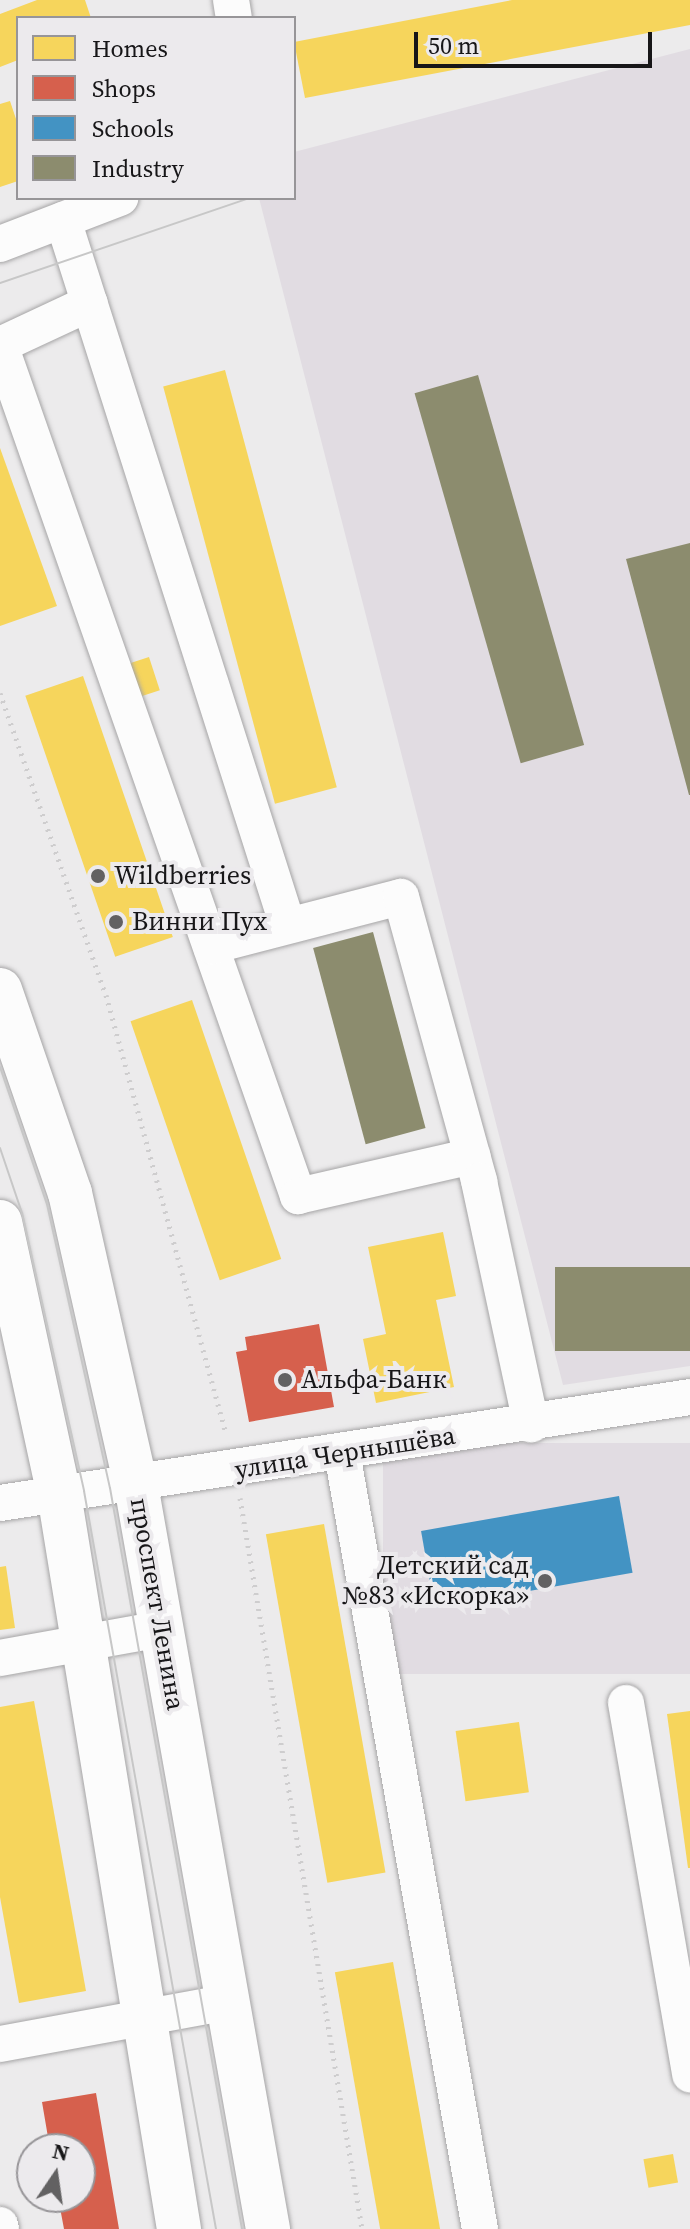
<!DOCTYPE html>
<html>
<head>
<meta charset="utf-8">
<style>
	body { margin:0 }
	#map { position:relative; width:690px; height:2229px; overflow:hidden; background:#ecebec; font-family:"Source Serif 4",serif }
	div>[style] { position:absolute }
	.built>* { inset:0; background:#e1dce2; transform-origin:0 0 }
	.homes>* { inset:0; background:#f6d55c; transform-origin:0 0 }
	.shops>* { inset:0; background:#d6604d }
	.schools>* { inset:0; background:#4393c3; transform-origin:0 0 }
	.industry>* { inset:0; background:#8c8c6e; transform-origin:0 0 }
	.path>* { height:5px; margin-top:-2.5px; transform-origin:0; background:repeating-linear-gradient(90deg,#cecdce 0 2px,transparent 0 8px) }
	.roads { filter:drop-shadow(0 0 2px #a6a5a6) drop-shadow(0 0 2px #a6a5a6) }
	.minor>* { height:36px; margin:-18px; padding:0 18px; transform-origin:18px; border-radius:18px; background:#fcfcfc }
	.major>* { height:44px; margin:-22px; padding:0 22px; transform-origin:22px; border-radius:22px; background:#fcfcfc }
	.tram>* { height:2px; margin:-1px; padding:0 1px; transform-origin:1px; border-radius:1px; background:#c7c7c7 }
	.dots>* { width:22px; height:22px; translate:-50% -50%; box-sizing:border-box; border:4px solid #eceaed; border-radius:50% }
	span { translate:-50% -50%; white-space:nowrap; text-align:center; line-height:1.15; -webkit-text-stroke:8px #eceaed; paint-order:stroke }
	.poi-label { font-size:26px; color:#171618 }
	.left { translate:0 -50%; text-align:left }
	.right { translate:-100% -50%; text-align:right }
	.street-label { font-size:26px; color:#171618 }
	.legend { position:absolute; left:16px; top:16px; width:280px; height:184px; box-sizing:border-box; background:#eceaed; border:2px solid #979598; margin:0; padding:10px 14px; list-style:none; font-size:24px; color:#171618 }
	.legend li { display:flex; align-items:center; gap:16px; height:40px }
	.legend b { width:40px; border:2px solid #979598 }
	.north { position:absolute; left:16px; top:2133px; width:80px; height:80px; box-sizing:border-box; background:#eceaed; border:2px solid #979598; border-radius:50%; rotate:13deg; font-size:22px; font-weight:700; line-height:32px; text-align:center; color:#171618 }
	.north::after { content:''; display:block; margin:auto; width:28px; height:36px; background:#626162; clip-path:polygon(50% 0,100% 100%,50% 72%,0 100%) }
	.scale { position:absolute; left:414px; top:32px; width:238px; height:36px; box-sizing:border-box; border:4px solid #171618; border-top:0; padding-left:10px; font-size:24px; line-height:28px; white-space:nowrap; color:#171618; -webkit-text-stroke:6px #eceaed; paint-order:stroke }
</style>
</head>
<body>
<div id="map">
	<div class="built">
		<div style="clip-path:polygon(690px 49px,690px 1366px,563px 1385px,259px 198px,294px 198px,294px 152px)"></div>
		<div style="left:690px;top:1443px;width:231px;height:307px;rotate:90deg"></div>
	</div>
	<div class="homes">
		<div style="clip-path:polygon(37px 0,85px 0,91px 18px,18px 18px,18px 60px,0 67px,0 14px)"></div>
		<div style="clip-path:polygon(512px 0,690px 0,690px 25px,305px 98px,294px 42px)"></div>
		<div style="clip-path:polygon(10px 101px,18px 125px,18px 181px,0 187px,0 104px)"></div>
		<div style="left:225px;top:370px;width:432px;height:64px;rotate:75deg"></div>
		<div style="clip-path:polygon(0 448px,57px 606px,0 626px)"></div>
		<div style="left:149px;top:657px;width:35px;height:25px;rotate:72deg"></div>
		<div style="left:83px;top:676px;width:276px;height:61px;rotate:71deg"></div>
		<div style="left:192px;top:1000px;width:274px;height:65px;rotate:71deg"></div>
		<div style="clip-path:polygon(443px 1232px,456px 1296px,436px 1300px,454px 1387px,376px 1403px,363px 1339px,386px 1334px,368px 1247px)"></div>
		<div style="left:324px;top:1524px;width:354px;height:59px;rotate:80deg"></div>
		<div style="clip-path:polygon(6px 1566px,15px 1628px,0 1630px,0 1567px)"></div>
		<div style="clip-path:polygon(34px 1701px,86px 1991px,19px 2003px,0 1897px,0 1707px)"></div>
		<div style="clip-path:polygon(690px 1711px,690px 1868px,688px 1868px,667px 1714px)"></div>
		<div style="left:519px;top:1722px;width:71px;height:64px;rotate:82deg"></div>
		<div style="left:393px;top:1962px;width:271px;height:59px;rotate:80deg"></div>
		<div style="left:673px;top:2154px;width:29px;height:30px;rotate:80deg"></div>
	</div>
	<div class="shops">
		<div style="clip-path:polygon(319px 1324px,334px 1407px,249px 1422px,236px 1352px,247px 1350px,245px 1337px)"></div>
		<div style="clip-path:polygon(96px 2093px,119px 2229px,64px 2229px,58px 2197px,80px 2197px,80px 2149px,50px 2149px,42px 2102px)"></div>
	</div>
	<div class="schools">
		<div style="left:619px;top:1496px;width:78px;height:201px;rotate:80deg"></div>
	</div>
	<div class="industry">
		<div style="left:478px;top:375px;width:385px;height:66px;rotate:74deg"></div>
		<div style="clip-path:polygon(690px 543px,690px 795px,689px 795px,626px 559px)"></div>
		<div style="left:373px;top:932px;width:203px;height:62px;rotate:75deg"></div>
		<div style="left:690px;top:1267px;width:84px;height:135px;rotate:90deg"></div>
	</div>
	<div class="path">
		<div style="left:0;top:693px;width:320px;rotate:70.7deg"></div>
		<div style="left:106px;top:995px;width:455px;rotate:74.7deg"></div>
		<div style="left:240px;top:1498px;width:741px;rotate:80.52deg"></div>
	</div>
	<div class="roads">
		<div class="minor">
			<div style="left:231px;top:0;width:18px;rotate:81deg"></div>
			<div style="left:63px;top:220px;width:738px;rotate:72.33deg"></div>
			<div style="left:0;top:244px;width:129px;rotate:-21deg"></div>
			<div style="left:0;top:345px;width:902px;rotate:70.7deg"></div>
			<div style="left:298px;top:1196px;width:179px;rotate:-12.9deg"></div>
			<div style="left:0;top:345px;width:99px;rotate:-25deg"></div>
			<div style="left:211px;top:946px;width:196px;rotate:-14.5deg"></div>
			<div style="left:401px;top:897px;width:295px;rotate:74.6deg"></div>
			<div style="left:479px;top:1181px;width:249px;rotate:77.9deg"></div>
			<div style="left:342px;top:1453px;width:788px;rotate:79.92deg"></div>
			<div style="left:0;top:1503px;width:698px;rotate:-8.73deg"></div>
			<div style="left:0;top:1658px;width:164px;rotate:-10.2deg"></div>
			<div style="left:626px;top:1703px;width:377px;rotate:80.2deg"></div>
			<div style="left:0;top:2044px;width:232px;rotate:-10.4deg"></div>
			<div style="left:0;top:2225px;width:4px;rotate:76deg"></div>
		</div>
		<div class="major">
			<div style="left:0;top:990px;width:215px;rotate:71deg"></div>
			<div style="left:70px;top:1193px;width:299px;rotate:77.3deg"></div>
			<div style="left:136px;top:1485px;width:756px;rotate:79.94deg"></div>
			<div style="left:0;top:1222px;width:278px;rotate:77.8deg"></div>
			<div style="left:59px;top:1494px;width:745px;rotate:80.73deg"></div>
		</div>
	</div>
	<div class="tram">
		<div style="left:0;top:283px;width:264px;rotate:-18.8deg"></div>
		<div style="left:0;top:1067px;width:145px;rotate:71.1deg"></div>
		<div style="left:47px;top:1204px;width:291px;rotate:77.5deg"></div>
		<div style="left:110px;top:1488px;width:753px;rotate:79.9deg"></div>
		<div style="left:0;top:1148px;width:69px;rotate:71.3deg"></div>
		<div style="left:22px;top:1213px;width:285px;rotate:77.4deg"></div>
		<div style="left:84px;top:1491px;width:750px;rotate:79.86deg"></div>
	</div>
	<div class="dots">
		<div style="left:98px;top:876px;background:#626162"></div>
		<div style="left:116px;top:922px;background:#626162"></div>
		<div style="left:285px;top:1380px;background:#626162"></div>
		<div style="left:545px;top:1581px;background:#626162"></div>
	</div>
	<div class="poi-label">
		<span class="left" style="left:114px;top:876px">Wildberries</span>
		<span class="left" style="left:132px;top:922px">Винни Пух</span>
		<span class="left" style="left:301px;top:1380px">Альфа-Банк</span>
		<span class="right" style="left:529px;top:1581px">Детский сад<br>№83 «Искорка»</span>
	</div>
	<div class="street-label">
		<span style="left:345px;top:1453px;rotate:-9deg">улица Чернышёва</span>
		<span style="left:157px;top:1604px;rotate:80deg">проспект Ленина</span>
	</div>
	<ul class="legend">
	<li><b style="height:22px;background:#f6d55c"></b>Homes</li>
	<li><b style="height:22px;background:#d6604d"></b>Shops</li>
	<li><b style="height:22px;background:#4393c3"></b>Schools</li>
	<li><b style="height:22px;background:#8c8c6e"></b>Industry</li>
	</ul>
	<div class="north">N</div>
	<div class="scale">50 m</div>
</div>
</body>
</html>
